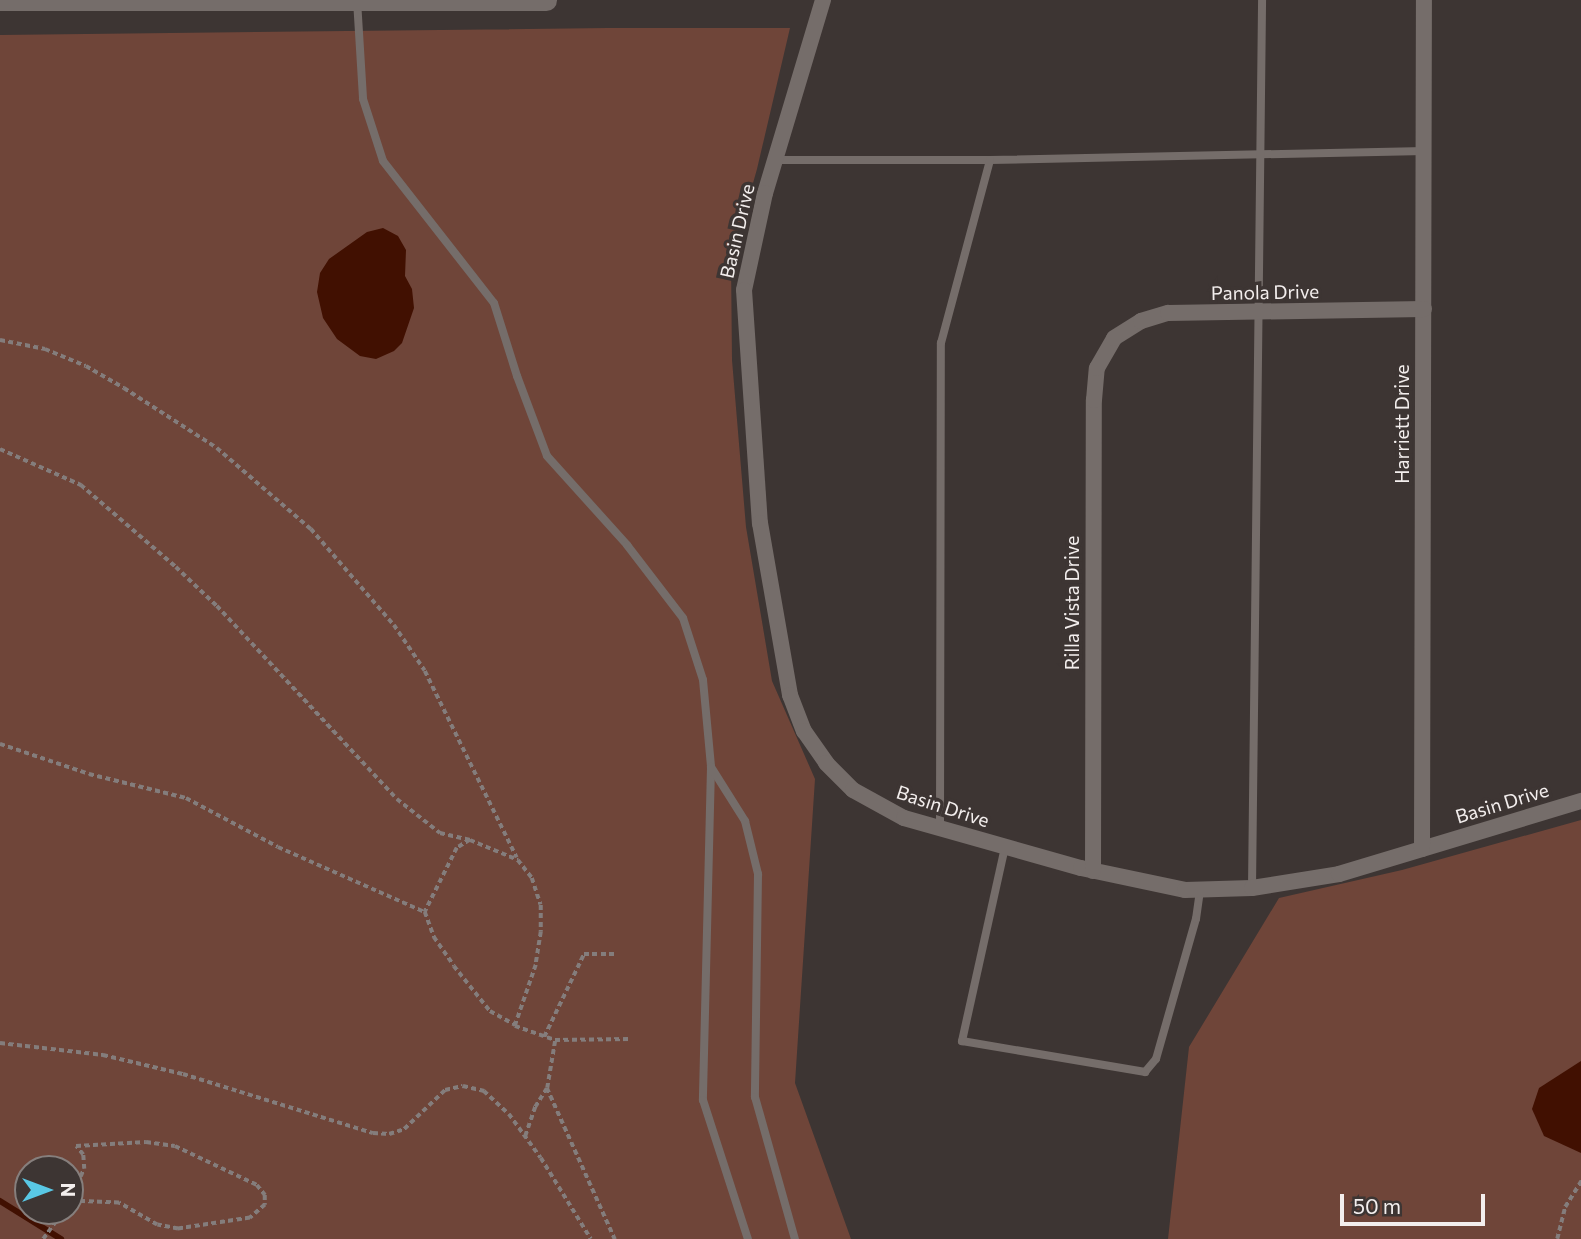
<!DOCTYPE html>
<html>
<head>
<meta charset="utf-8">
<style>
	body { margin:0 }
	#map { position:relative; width:1581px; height:1239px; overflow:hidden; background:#3d3533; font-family:Commissioner,sans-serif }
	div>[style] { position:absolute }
	.green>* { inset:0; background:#6f4539 }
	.water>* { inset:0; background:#411001 }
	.stream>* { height:6px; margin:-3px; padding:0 3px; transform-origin:3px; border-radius:3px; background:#411001 }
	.path>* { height:3.5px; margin-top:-1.75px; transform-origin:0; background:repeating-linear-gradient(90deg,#847d7c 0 5px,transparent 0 8.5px) }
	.lane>* { height:8px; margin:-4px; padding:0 4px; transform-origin:4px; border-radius:4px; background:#756d6a }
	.street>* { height:16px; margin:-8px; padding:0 8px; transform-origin:8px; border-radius:8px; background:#756d6a }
	.secondary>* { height:21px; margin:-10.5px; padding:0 10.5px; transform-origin:10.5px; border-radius:10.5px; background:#756d6a }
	span { translate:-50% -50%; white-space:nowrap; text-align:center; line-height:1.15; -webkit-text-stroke:7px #3d3533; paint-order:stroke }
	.street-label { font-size:19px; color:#f3eeed }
	.north { position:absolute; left:14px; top:1155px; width:70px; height:70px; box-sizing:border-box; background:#3d3533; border:2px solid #867f7d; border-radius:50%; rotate:90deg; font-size:19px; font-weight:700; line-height:28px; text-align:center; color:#f3eeed }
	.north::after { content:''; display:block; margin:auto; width:24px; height:32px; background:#59c8e5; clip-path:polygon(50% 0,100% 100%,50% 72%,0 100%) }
	.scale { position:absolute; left:1340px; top:1194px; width:145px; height:32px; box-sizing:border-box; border:4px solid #f3eeed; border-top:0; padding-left:9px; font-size:21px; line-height:24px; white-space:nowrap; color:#f3eeed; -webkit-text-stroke:5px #3d3533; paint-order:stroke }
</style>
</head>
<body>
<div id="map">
	<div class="green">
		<div style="clip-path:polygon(evenodd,608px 28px,790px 28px,757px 169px,731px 261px,732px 360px,746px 527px,772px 681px,815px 779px,795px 1083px,851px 1239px,0 1239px,0 35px,608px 28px,28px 1169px,70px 1169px,70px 1211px,28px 1211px,28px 1169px)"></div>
		<div style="clip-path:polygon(1581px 820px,1581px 1239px,1168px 1239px,1189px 1047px,1279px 898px,1402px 870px)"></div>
	</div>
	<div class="water">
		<div style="clip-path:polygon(383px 228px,398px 236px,406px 250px,405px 276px,412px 289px,414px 308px,402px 343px,394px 351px,376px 359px,360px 356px,337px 339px,323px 318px,317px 292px,320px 273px,329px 259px,367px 232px)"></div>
		<div style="clip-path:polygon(1581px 1061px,1581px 1153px,1544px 1136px,1532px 1109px,1539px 1088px)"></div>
	</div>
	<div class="stream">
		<div style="left:0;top:1201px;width:72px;rotate:31.9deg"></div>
	</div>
	<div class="path">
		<div style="left:0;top:340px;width:46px;rotate:11.3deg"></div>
		<div style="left:45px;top:349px;width:44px;rotate:22.5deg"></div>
		<div style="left:86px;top:366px;width:44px;rotate:30.1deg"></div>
		<div style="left:124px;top:388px;width:111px;rotate:32.8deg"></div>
		<div style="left:217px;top:448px;width:124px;rotate:40.8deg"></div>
		<div style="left:311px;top:529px;width:127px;rotate:49.2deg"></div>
		<div style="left:394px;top:625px;width:55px;rotate:56deg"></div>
		<div style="left:425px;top:671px;width:208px;rotate:63.8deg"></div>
		<div style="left:0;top:449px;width:89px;rotate:24deg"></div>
		<div style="left:81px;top:485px;width:125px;rotate:40.8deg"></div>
		<div style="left:176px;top:567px;width:57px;rotate:43.6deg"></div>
		<div style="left:217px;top:606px;width:264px;rotate:47deg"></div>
		<div style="left:397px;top:799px;width:55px;rotate:38.3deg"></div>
		<div style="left:440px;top:833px;width:31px;rotate:13deg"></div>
		<div style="left:470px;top:840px;width:52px;rotate:22.6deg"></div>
		<div style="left:518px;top:860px;width:23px;rotate:52deg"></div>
		<div style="left:532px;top:878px;width:28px;rotate:72deg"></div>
		<div style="left:541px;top:905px;width:27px;rotate:90deg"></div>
		<div style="left:541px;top:932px;width:33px;rotate:99deg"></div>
		<div style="left:536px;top:965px;width:65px;rotate:109deg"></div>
		<div style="left:515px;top:1026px;width:42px;rotate:19.3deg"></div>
		<div style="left:555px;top:1040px;width:75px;rotate:-0.8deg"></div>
		<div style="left:0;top:744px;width:94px;rotate:18.6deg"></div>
		<div style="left:89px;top:774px;width:100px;rotate:13.9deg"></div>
		<div style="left:186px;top:798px;width:104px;rotate:28deg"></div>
		<div style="left:278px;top:847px;width:161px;rotate:23.9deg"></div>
		<div style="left:470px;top:840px;width:15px;rotate:148deg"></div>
		<div style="left:457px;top:848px;width:72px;rotate:116.6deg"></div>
		<div style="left:425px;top:912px;width:27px;rotate:70deg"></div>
		<div style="left:434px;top:937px;width:35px;rotate:55deg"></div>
		<div style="left:454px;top:966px;width:58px;rotate:51.3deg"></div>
		<div style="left:490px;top:1011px;width:29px;rotate:29deg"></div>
		<div style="left:544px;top:1037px;width:92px;rotate:-64.3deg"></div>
		<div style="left:584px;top:954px;width:33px"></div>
		<div style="left:0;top:1043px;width:104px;rotate:6.6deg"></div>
		<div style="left:103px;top:1055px;width:82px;rotate:13.4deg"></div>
		<div style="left:183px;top:1074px;width:199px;rotate:17.3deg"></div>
		<div style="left:373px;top:1133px;width:16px;rotate:4deg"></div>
		<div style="left:389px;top:1134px;width:16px;rotate:-18deg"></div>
		<div style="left:404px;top:1129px;width:57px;rotate:-43.6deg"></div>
		<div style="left:445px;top:1090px;width:18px;rotate:-13deg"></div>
		<div style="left:463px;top:1086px;width:22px;rotate:13deg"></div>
		<div style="left:484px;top:1091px;width:34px;rotate:43deg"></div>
		<div style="left:509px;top:1114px;width:54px;rotate:54deg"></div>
		<div style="left:541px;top:1158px;width:95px;rotate:58.3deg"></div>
		<div style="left:547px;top:1088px;width:166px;rotate:65.8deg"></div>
		<div style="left:525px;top:1136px;width:31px;rotate:-71deg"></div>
		<div style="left:535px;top:1107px;width:22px;rotate:-58deg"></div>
		<div style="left:547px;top:1088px;width:49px;rotate:-80.5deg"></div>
		<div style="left:70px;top:1200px;width:34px;rotate:-66deg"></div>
		<div style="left:84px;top:1169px;width:14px;rotate:-94deg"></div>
		<div style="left:83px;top:1155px;width:11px;rotate:-128deg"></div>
		<div style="left:76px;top:1146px;width:70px;rotate:-3.3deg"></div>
		<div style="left:146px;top:1142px;width:29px;rotate:8deg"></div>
		<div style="left:175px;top:1146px;width:91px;rotate:25.4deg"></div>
		<div style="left:257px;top:1185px;width:13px;rotate:51deg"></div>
		<div style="left:265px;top:1195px;width:10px;rotate:90deg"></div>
		<div style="left:265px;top:1205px;width:20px;rotate:139deg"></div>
		<div style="left:250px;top:1218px;width:73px;rotate:171.3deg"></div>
		<div style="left:178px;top:1229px;width:21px;rotate:-169deg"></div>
		<div style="left:157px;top:1225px;width:44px;rotate:-149.9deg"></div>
		<div style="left:119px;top:1203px;width:49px;rotate:-177.7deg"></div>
		<div style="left:43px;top:1239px;width:34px;rotate:-54deg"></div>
		<div style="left:1557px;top:1239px;width:33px;rotate:-76deg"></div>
		<div style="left:1565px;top:1207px;width:31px;rotate:-58deg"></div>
	</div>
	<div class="lane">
		<div style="left:357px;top:0;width:99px;rotate:86.5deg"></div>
		<div style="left:363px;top:99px;width:65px;rotate:72.1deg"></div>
		<div style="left:383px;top:161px;width:180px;rotate:52deg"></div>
		<div style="left:494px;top:303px;width:77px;rotate:72.5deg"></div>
		<div style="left:517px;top:376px;width:85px;rotate:69.4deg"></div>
		<div style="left:547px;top:456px;width:120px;rotate:48deg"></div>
		<div style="left:627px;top:545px;width:92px;rotate:52.5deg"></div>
		<div style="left:683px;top:618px;width:65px;rotate:72.1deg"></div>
		<div style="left:703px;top:680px;width:87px;rotate:84.7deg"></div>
		<div style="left:711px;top:767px;width:333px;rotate:91.4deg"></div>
		<div style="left:703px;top:1100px;width:146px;rotate:72.1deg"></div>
		<div style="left:777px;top:160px;width:213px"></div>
		<div style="left:990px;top:160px;width:435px;rotate:-1.2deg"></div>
		<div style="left:711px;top:767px;width:64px;rotate:57.8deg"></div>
		<div style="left:745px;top:821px;width:55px;rotate:76.2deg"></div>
		<div style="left:758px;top:874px;width:223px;rotate:90.8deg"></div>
		<div style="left:755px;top:1097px;width:148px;rotate:74.3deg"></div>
		<div style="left:940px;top:828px;width:485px;rotate:-89.9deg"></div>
		<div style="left:941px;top:343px;width:189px;rotate:-75deg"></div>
		<div style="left:1005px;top:847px;width:199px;rotate:102.5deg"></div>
		<div style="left:962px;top:1041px;width:186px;rotate:9.6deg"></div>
		<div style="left:1145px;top:1072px;width:17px;rotate:-50deg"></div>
		<div style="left:1156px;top:1059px;width:146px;rotate:-74.1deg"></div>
		<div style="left:1196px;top:919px;width:29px;rotate:-82deg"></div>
		<div style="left:1252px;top:888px;width:888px;rotate:-89.35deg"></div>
	</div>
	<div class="street">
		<div style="left:823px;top:0;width:202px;rotate:106.7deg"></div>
		<div style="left:765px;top:193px;width:99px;rotate:102.2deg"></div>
		<div style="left:744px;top:290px;width:234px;rotate:86.1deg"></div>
		<div style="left:760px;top:523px;width:175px;rotate:80.1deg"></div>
		<div style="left:790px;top:695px;width:39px;rotate:69deg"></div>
		<div style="left:804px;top:731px;width:39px;rotate:55deg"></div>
		<div style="left:826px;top:763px;width:38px;rotate:45deg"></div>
		<div style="left:853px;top:790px;width:58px;rotate:28.8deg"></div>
		<div style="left:904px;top:818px;width:184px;rotate:15.8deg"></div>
		<div style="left:1081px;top:868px;width:106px;rotate:11.9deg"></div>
		<div style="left:1185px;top:890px;width:67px;rotate:-1.7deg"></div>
		<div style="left:1252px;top:888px;width:88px;rotate:-9.1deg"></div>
		<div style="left:1339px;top:874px;width:253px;rotate:-16.8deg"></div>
		<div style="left:1422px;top:849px;width:849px;rotate:-89.87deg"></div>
		<div style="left:1093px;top:871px;width:471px;rotate:-89.9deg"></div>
		<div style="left:1094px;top:400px;width:32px;rotate:-85deg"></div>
		<div style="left:1097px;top:368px;width:34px;rotate:-60deg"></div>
		<div style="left:1114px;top:338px;width:32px;rotate:-32deg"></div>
		<div style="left:1141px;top:321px;width:28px;rotate:-17deg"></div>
		<div style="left:1168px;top:313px;width:256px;rotate:-0.9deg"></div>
	</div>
	<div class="secondary">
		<div style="left:0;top:0;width:546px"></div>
	</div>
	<div class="street-label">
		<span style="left:737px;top:231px;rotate:-77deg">Basin Drive</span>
		<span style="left:1265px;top:292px;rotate:-1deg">Panola Drive</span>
		<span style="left:1402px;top:424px;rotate:-90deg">Harriett Drive</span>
		<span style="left:1072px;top:603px;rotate:-90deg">Rilla Vista Drive</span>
		<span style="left:1502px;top:803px;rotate:-17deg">Basin Drive</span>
		<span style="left:943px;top:806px;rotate:18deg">Basin Drive</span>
	</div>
	<div class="north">N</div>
	<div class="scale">50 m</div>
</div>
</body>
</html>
